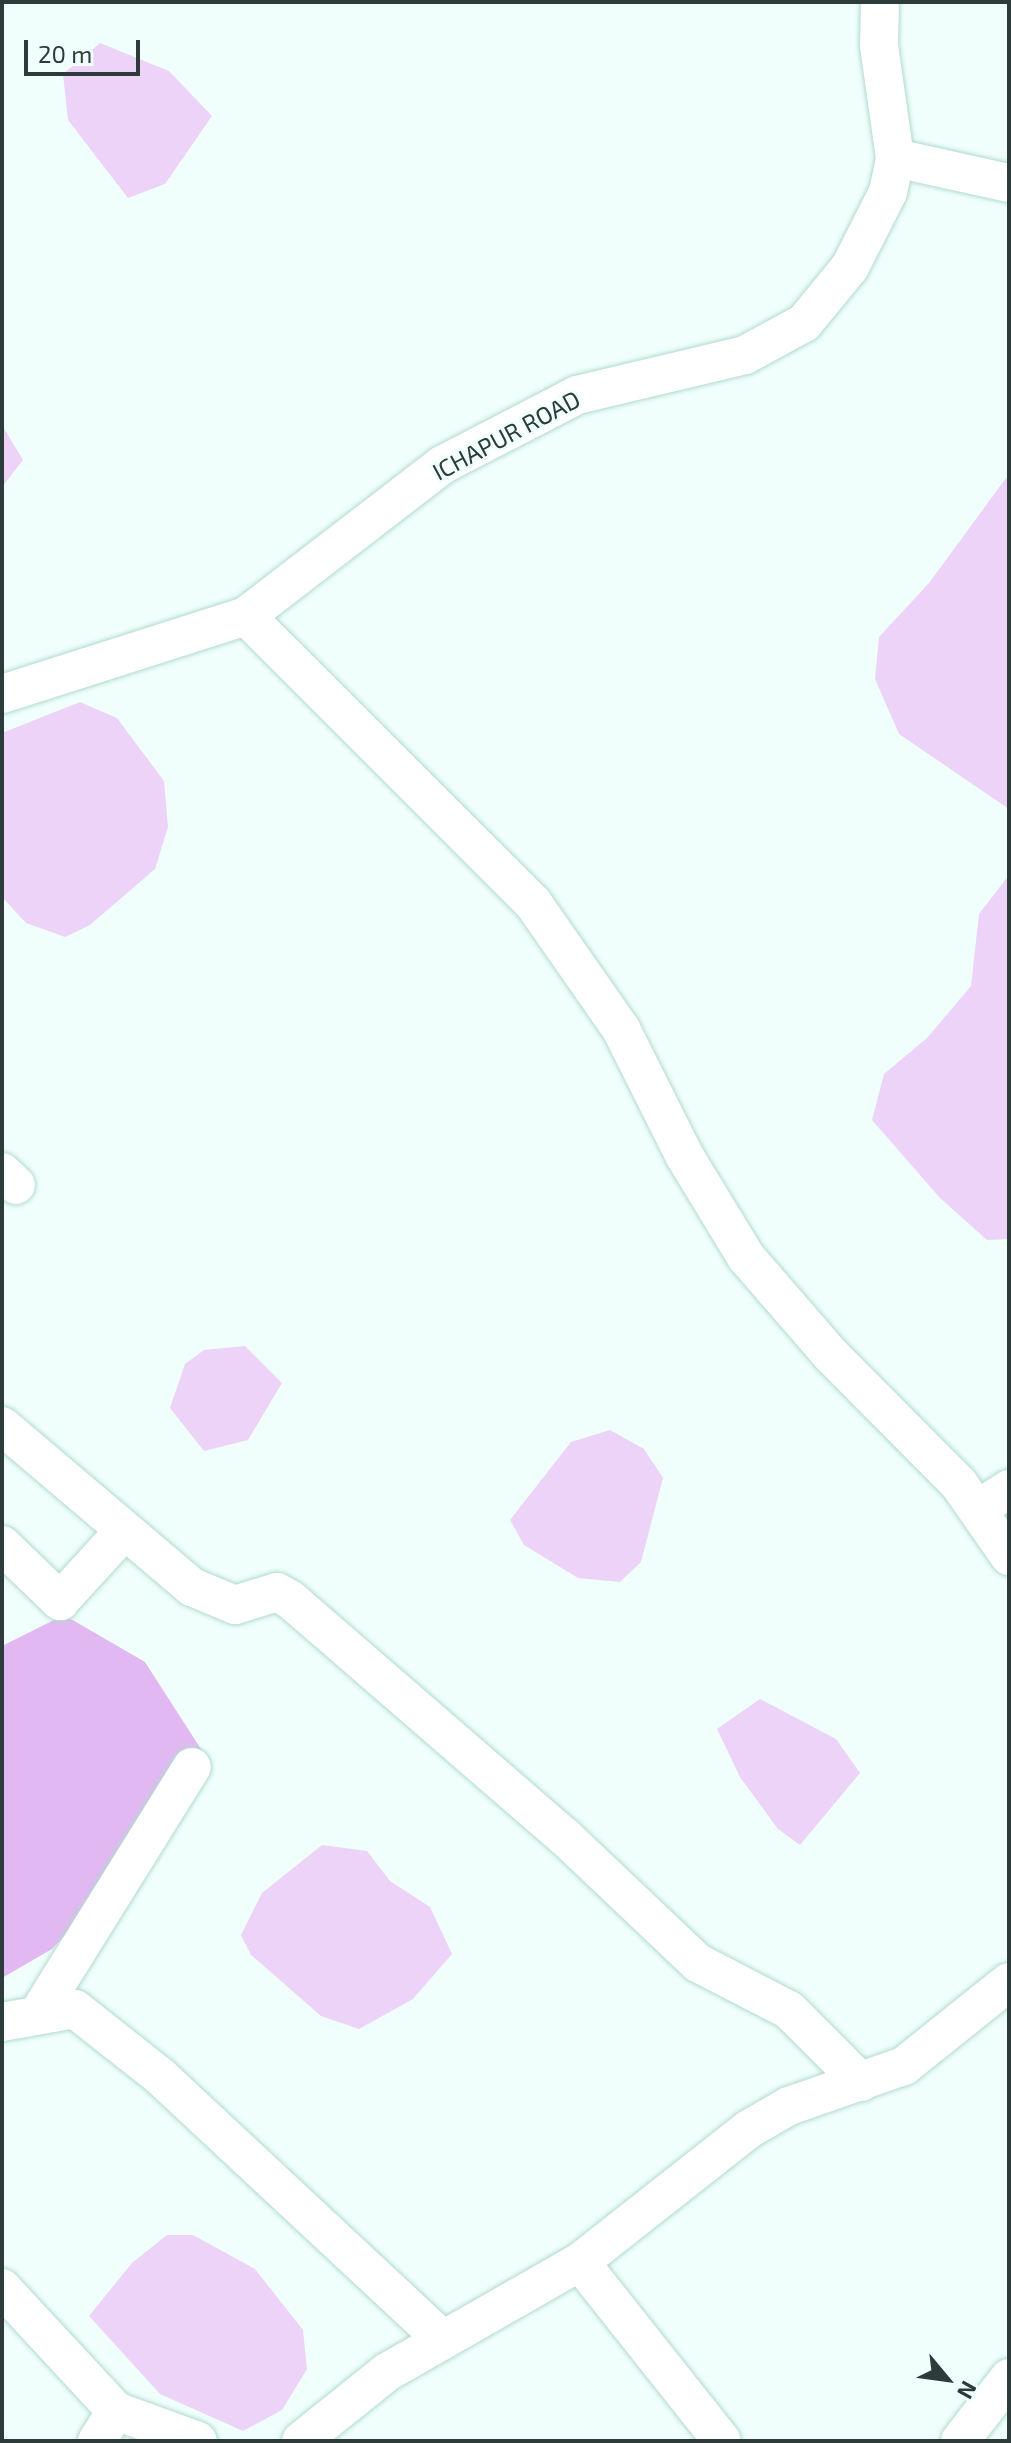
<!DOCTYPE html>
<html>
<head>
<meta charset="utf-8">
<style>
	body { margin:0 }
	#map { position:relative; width:1011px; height:2443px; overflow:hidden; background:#f0fffc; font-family:"Exo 2",sans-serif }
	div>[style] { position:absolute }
	.green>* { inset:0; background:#e2b8f2 }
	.water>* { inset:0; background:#edd3f7 }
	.roads { filter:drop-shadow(0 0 2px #b2d9d1) drop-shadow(0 0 2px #b2d9d1) }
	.minor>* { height:38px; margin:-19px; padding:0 19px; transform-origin:19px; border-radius:19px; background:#fff }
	span { translate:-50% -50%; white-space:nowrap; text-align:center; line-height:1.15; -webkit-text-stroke:6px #f0fffc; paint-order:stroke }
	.street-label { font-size:24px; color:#2d3c3a }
	.frame { position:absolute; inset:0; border:4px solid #2d3c3a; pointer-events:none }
	.north { position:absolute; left:907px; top:2339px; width:80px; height:80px; -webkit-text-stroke:6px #f0fffc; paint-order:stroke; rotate:119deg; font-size:22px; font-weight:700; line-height:32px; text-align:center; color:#2d3c3a }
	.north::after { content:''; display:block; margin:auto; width:28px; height:36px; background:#2d3c3a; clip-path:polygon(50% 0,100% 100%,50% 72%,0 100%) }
	.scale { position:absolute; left:24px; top:40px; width:116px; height:36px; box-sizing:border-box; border:4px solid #2d3c3a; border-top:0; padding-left:10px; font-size:24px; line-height:28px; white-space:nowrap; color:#2d3c3a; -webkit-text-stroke:6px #f0fffc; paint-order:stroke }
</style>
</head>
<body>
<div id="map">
	<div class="green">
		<div style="clip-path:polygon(64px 1615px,145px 1662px,208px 1760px,159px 1839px,52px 1949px,2px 1978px,2px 1646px)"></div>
	</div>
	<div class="water">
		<div style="clip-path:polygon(100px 43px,169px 71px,212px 116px,165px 184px,128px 198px,68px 120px,63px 74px)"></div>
		<div style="clip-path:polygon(2px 425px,23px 460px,2px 487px)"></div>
		<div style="clip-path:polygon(1009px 474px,1009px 809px,899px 734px,875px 679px,879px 637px,929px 583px)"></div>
		<div style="clip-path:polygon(80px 702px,117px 718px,164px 781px,168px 827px,155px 869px,90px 925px,65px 937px,26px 923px,2px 897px,2px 733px)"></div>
		<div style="clip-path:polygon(1009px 875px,1009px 1239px,987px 1240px,940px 1198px,872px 1120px,884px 1074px,927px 1038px,971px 986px,979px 914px)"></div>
		<div style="clip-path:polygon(245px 1346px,282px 1383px,248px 1440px,204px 1451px,170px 1408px,185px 1364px,204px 1350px)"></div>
		<div style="clip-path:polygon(610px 1430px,644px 1449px,663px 1478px,641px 1562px,620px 1582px,578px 1578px,524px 1545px,510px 1520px,571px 1442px)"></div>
		<div style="clip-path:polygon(760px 1699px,836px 1739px,860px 1773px,800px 1845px,778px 1829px,740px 1777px,717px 1729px)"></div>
		<div style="clip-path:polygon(322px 1845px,367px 1851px,390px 1881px,430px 1907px,452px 1954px,413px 1999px,359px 2029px,321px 2016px,251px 1955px,241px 1935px,262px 1893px)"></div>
		<div style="clip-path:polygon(167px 2235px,193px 2235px,255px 2269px,303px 2330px,307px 2369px,282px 2410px,243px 2431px,160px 2394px,89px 2316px,132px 2263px)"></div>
	</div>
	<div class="roads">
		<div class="minor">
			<div style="left:895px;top:158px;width:117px;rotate:12.4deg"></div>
			<div style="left:246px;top:616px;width:406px;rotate:45deg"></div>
			<div style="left:533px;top:903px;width:154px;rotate:55.1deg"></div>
			<div style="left:621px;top:1029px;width:141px;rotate:63.4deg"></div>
			<div style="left:684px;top:1155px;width:119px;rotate:58.7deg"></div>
			<div style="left:746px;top:1257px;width:130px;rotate:49.1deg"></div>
			<div style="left:831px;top:1355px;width:182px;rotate:45.2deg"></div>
			<div style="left:959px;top:1484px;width:88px;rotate:55.2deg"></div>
			<div style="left:2px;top:694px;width:256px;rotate:-17.7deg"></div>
			<div style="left:246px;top:616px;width:247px;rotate:-37.6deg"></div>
			<div style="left:442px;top:465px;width:152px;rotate:-27.4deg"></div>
			<div style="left:577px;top:395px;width:173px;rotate:-13.4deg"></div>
			<div style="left:745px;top:355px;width:67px;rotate:-28.5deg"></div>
			<div style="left:804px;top:323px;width:72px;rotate:-50.6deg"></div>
			<div style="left:850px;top:267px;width:84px;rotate:-63.1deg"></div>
			<div style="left:888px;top:192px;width:35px;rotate:-78deg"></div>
			<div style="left:895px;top:158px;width:114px;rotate:-98.1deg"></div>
			<div style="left:879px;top:45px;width:43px;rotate:-88.7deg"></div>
			<div style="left:2px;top:1172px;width:19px;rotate:43deg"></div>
			<div style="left:2px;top:1426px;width:249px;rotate:40.3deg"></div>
			<div style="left:192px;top:1587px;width:47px;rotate:22.7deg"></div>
			<div style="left:235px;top:1605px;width:44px;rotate:-17.2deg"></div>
			<div style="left:277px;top:1592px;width:16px;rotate:30deg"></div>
			<div style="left:291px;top:1600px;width:362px;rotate:40.9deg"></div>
			<div style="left:565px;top:1837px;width:183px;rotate:43.5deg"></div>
			<div style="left:698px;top:1963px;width:102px;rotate:27.3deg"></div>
			<div style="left:789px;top:2010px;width:102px;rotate:45deg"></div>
			<div style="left:978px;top:1509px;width:37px;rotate:-33deg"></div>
			<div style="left:2px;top:1545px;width:81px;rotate:44deg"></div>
			<div style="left:60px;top:1601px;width:95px;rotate:-47.6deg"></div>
			<div style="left:38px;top:2014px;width:291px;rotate:-58.1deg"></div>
			<div style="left:2px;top:2022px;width:74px;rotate:-10.1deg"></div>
			<div style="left:75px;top:2009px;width:110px;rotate:38.3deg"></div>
			<div style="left:161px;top:2077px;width:386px;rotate:43deg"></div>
			<div style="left:580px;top:2262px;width:228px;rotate:51.6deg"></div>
			<div style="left:2px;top:2288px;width:168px;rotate:47.2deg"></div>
			<div style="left:116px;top:2411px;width:87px;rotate:20.1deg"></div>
			<div style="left:97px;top:2441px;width:36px;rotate:-58deg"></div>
			<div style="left:301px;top:2441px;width:110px;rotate:-38.7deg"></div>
			<div style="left:387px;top:2372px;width:222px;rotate:-29.7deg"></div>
			<div style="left:580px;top:2262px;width:215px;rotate:-38.2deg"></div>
			<div style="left:749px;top:2129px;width:46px;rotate:-29.9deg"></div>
			<div style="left:789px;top:2106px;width:122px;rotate:-19.2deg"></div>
			<div style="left:904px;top:2066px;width:134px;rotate:-38.7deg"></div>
			<div style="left:960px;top:2441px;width:80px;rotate:-52.1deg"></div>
		</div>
	</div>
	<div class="street-label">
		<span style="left:506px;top:435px;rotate:-28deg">ICHAPUR ROAD</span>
	</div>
	<div class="frame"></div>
	<div class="north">N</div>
	<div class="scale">20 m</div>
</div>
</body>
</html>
